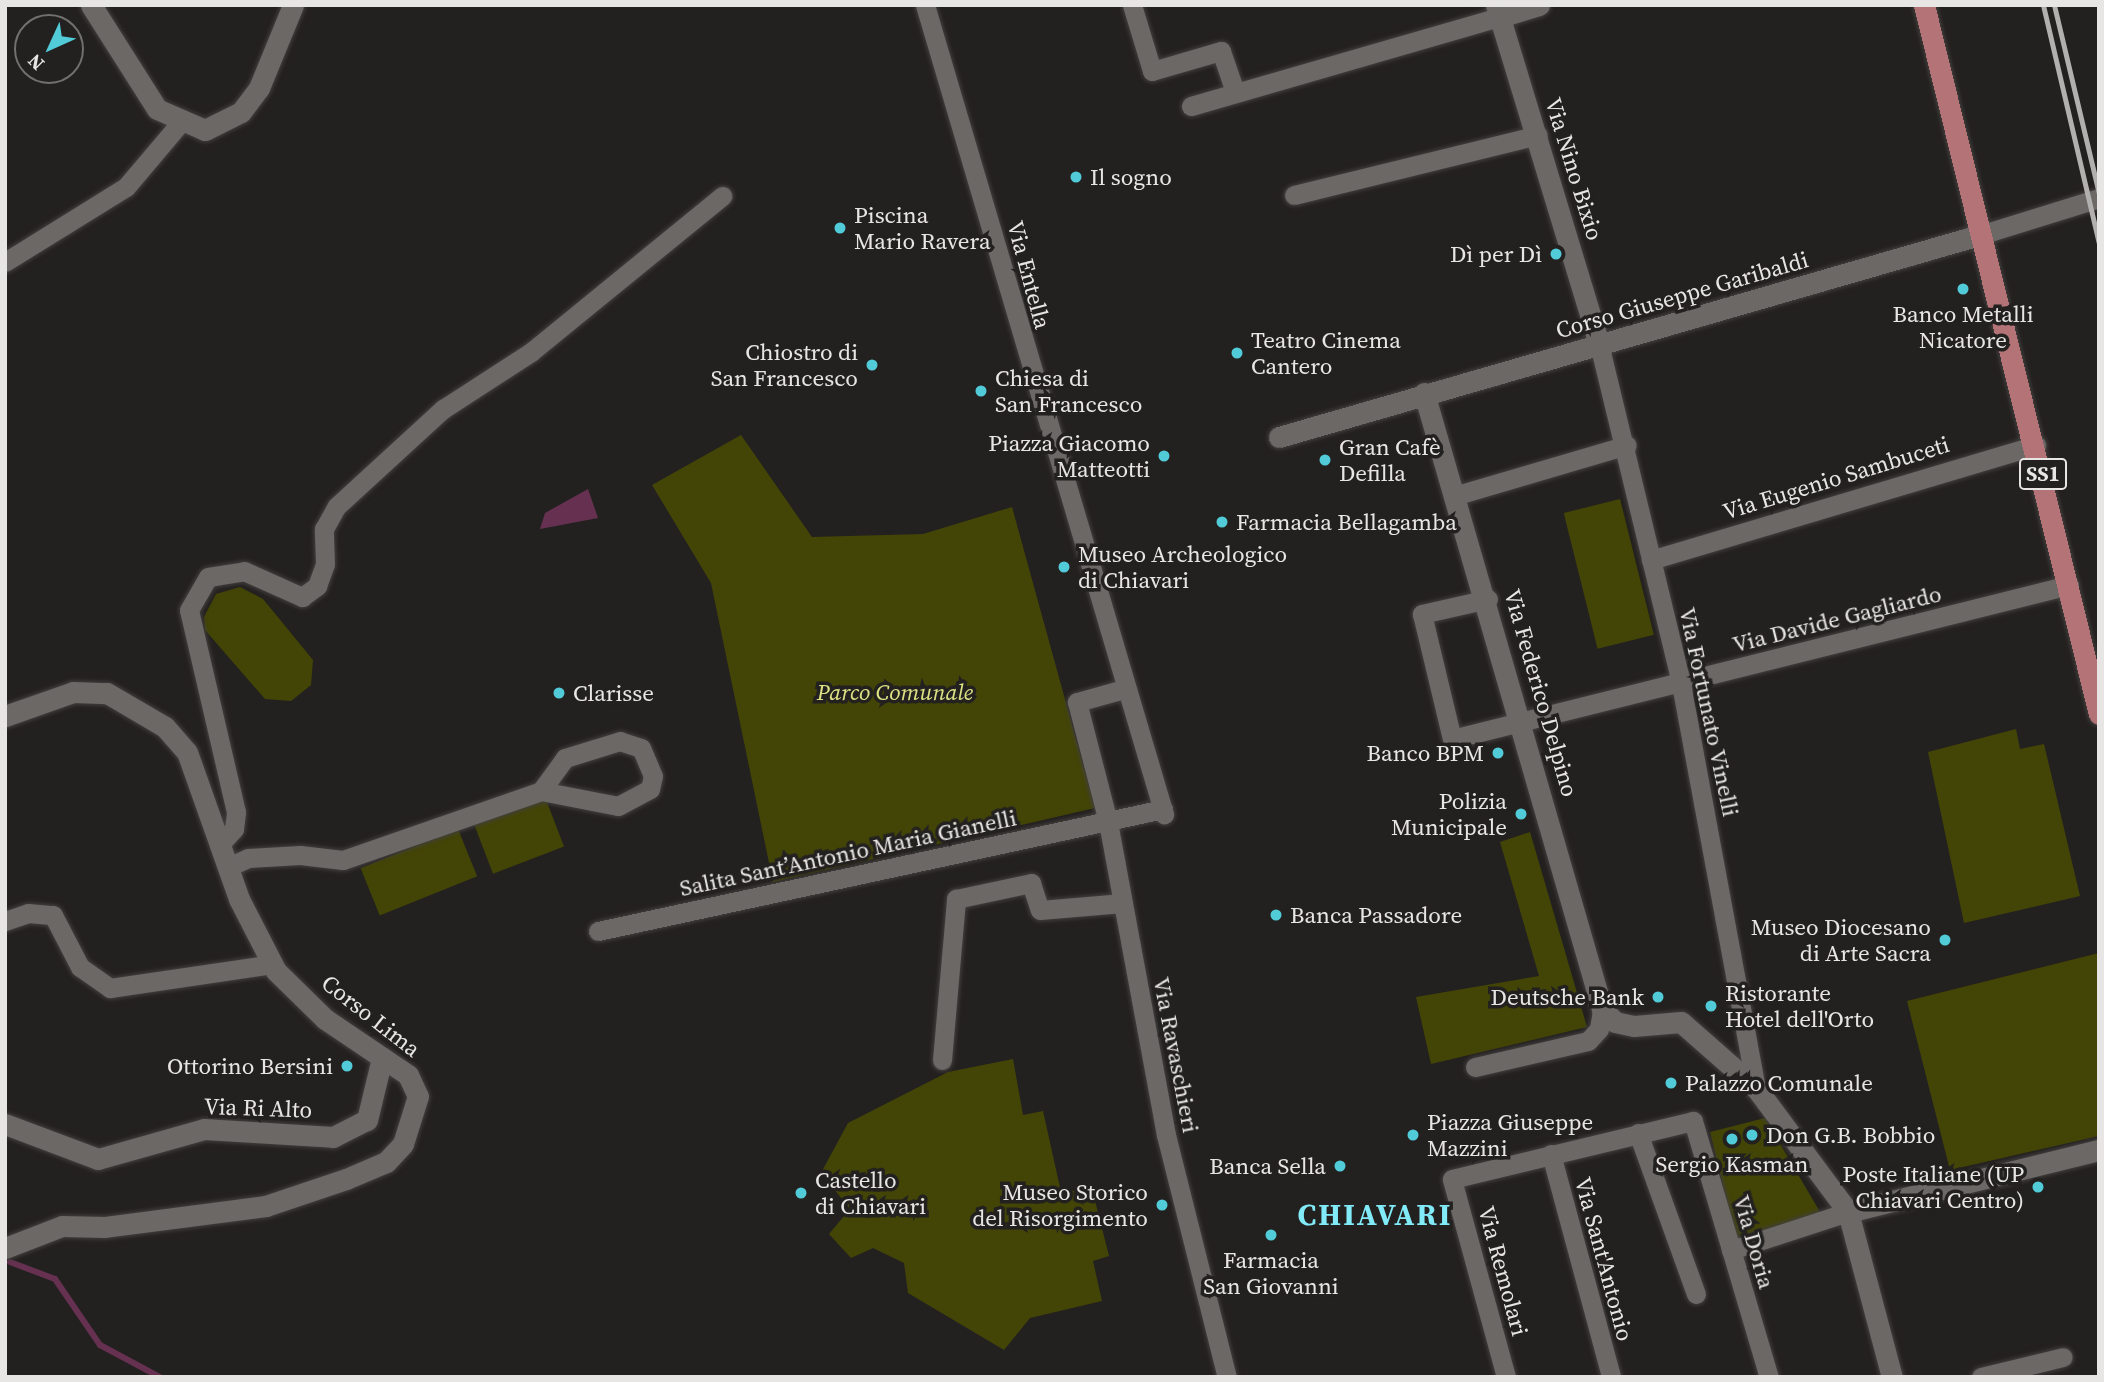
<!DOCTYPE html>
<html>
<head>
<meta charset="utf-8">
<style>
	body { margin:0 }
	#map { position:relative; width:2104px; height:1382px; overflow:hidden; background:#23211f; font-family:"Source Serif 4",serif }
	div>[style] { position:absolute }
	.green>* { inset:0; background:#434506; transform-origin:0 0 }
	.water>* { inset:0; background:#663151 }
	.stream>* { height:6px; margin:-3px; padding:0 3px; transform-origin:3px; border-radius:3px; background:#663151 }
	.roads { filter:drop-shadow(0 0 2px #423f3e) drop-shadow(0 0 2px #423f3e) }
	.minor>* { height:19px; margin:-9.5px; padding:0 9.5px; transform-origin:9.5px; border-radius:9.5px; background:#6b6866 }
	.tertiary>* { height:21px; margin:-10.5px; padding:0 10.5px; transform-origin:10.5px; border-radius:10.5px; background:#6b6866 }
	.secondary>* { height:21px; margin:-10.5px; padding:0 10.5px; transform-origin:10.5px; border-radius:10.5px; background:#6b6866 }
	.primary>* { height:21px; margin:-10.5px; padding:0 10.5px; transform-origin:10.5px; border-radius:10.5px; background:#b37377 }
	.rail>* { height:5px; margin:-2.5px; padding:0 2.5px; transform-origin:2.5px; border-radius:2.5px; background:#b2b0af }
	.dots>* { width:19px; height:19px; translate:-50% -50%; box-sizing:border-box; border:4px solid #23211f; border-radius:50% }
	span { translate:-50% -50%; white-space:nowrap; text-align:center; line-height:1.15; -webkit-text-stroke:7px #23211f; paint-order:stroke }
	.shield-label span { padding:2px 5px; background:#23211f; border:2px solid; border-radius:5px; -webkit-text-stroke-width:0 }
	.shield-label { font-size:21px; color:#e8e6e5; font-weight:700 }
	.street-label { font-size:23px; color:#e8e6e5 }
	.poi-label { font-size:23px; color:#e8e6e5 }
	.left { translate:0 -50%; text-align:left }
	.right { translate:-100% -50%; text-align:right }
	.park-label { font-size:23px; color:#dde285; font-style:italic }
	.district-label { font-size:30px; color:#81ebf8; font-weight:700; letter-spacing:2px }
	.frame { position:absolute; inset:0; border:7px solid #e8e6e5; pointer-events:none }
	.north { position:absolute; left:14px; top:14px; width:70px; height:70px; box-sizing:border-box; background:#23211f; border:2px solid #72706e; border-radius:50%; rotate:225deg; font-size:19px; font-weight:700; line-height:28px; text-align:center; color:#e8e6e5 }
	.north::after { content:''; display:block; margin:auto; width:24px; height:32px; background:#52cbd9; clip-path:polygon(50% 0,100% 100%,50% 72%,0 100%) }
</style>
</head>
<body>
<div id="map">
	<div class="green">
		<div style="clip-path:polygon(741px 435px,812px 537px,923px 534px,1012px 507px,1095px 808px,773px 882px,711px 583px,652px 485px)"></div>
		<div style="left:1620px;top:499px;width:140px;height:58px;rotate:76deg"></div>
		<div style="clip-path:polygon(240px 587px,263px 599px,313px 660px,311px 685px,291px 701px,265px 699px,205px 630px,204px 617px,216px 594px)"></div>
		<div style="clip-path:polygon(2016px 729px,2020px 749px,2044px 744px,2080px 896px,1964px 923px,1928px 752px)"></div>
		<div style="left:545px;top:797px;width:53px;height:76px;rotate:69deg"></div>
		<div style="left:458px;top:829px;width:51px;height:105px;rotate:68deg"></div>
		<div style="clip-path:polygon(1530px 832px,1587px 1027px,1431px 1064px,1416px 997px,1539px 976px,1500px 842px)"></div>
		<div style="clip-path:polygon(2099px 953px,2099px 1136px,1950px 1170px,1907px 1001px)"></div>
		<div style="clip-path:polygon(1013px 1059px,1023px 1115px,1043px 1111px,1061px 1192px,1092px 1189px,1109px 1256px,1093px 1261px,1102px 1301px,1030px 1318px,1004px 1350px,908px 1293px,904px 1263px,873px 1248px,851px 1258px,829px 1234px,850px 1209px,821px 1173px,848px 1123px,948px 1072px)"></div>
		<div style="clip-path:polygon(1765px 1118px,1820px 1212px,1736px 1239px,1710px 1132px)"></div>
	</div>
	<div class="water">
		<div style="clip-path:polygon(588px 489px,598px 518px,540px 529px,545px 513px)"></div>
	</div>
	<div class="stream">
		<div style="left:10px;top:1262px;width:48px;rotate:20.7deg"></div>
		<div style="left:55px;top:1279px;width:80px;rotate:55.7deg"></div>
		<div style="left:100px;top:1345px;width:68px;rotate:28.1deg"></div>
	</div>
	<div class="roads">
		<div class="minor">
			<div style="left:925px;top:5px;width:844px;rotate:73.54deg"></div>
			<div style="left:1132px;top:5px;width:69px;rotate:73.1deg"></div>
			<div style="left:1152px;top:71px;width:72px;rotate:-16.2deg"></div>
			<div style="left:1221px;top:51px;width:43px;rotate:71.1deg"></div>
			<div style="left:1191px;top:106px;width:322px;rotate:-16.1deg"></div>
			<div style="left:1294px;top:195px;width:251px;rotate:-13.8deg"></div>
			<div style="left:1983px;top:234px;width:121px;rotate:-17.2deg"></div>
			<div style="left:5px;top:262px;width:142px;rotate:-31.8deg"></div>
			<div style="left:126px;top:187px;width:84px;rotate:-49.8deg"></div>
			<div style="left:1600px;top:348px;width:346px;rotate:76.4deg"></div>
			<div style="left:1681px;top:684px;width:411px;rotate:79.5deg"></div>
			<div style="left:1454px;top:496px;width:180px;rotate:-16.4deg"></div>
			<div style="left:1651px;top:560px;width:402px;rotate:-16.6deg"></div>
			<div style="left:1488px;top:599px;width:68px;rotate:167.2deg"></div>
			<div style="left:1422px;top:614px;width:129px;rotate:76.5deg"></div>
			<div style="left:1452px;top:739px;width:636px;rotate:-14.01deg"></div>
			<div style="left:1124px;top:689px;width:49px;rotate:164.5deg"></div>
			<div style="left:1077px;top:702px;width:124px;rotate:75.5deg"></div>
			<div style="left:1108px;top:822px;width:318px;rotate:79.5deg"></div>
			<div style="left:1166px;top:1135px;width:250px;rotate:75.9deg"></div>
			<div style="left:221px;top:843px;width:19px;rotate:-47deg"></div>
			<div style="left:234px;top:829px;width:17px;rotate:-83deg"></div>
			<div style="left:236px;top:812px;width:207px;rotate:-103.1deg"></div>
			<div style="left:189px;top:610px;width:38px;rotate:-60deg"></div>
			<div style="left:208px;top:577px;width:36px;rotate:-9deg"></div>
			<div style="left:244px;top:571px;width:64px;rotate:24.1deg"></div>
			<div style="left:302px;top:597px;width:19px;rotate:-36deg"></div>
			<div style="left:317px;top:586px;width:23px;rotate:-70deg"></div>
			<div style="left:325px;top:564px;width:35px;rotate:-92deg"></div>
			<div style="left:324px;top:529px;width:26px;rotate:-61deg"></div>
			<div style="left:337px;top:506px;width:144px;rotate:-42.5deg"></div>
			<div style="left:443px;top:409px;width:105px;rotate:-32.9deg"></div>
			<div style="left:531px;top:352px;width:247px;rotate:-39.2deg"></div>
			<div style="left:228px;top:867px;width:22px;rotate:-24deg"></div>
			<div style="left:248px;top:858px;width:52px;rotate:-3.3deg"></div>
			<div style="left:300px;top:855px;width:43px;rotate:6.6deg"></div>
			<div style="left:343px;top:860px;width:210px;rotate:-19.2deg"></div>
			<div style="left:541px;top:791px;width:78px;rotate:11deg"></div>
			<div style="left:618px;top:806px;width:36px;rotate:-28deg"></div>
			<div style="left:650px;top:789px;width:13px;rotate:-77deg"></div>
			<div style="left:653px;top:776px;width:30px;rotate:-113deg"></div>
			<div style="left:641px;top:748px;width:22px;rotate:-162deg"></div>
			<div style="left:620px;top:741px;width:58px;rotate:162.8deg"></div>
			<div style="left:565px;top:758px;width:41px;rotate:126deg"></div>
			<div style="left:5px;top:921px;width:24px;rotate:-19deg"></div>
			<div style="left:28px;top:913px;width:25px;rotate:5deg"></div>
			<div style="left:53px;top:915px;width:59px;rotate:62.6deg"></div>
			<div style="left:80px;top:967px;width:37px;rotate:35deg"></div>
			<div style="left:110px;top:988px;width:164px;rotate:-8.4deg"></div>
			<div style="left:598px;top:931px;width:578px;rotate:-12.18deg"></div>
			<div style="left:942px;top:1060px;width:162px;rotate:-85deg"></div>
			<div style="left:956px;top:899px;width:77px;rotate:-12deg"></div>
			<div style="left:1031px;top:883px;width:28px;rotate:72deg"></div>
			<div style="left:1040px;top:910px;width:83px;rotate:-4.8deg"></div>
			<div style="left:1475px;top:1067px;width:116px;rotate:-13deg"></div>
			<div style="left:1588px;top:1041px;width:16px;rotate:-47deg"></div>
			<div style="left:1599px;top:1029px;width:20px;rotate:-81deg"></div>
			<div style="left:1638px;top:1133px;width:171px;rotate:70.2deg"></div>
			<div style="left:1551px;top:1154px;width:231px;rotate:74.9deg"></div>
			<div style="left:1731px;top:1250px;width:123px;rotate:-18deg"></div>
			<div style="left:1506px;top:1377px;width:205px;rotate:-105.3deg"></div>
			<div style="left:1452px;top:1179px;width:248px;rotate:-13.5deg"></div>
			<div style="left:1693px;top:1121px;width:267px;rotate:73.5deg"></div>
			<div style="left:1981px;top:1377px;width:84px;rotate:-13.7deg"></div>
		</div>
		<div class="tertiary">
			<div style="left:91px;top:5px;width:123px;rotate:57.6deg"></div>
			<div style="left:157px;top:109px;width:52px;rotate:23.6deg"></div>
			<div style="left:205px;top:130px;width:40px;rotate:-26.6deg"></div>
			<div style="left:241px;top:112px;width:30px;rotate:-53deg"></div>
			<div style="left:259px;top:88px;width:90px;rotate:-67.7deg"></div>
			<div style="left:1496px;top:5px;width:358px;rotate:73.1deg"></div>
			<div style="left:1500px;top:17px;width:41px;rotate:-17.1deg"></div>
			<div style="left:1424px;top:393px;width:641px;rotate:73.88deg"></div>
			<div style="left:1602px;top:1009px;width:18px;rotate:45deg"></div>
			<div style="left:1615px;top:1022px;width:19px;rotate:12deg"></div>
			<div style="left:1634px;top:1026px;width:47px;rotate:-4.9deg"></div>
			<div style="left:1681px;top:1022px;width:100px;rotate:41.3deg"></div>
			<div style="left:1279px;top:437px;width:733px;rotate:-16.09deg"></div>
			<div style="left:5px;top:716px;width:72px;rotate:-19.4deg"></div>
			<div style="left:73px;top:692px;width:34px;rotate:2deg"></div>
			<div style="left:107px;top:693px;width:67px;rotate:30.4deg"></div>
			<div style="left:165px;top:727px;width:33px;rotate:49deg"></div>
			<div style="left:187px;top:752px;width:156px;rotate:70.5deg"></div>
			<div style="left:239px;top:899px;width:81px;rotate:62.8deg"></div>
			<div style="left:276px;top:971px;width:69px;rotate:44.4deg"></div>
			<div style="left:325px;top:1019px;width:100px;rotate:34deg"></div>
			<div style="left:408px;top:1075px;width:23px;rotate:65deg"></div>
			<div style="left:418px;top:1096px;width:50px;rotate:107.4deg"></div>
			<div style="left:403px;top:1144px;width:25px;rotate:133deg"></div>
			<div style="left:386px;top:1162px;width:43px;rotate:157deg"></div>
			<div style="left:346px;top:1179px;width:84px;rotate:161.4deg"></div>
			<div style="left:266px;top:1206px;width:162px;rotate:172.6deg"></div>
			<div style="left:105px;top:1227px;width:43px;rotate:-178.7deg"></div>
			<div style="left:62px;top:1226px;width:61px;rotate:158.9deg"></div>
			<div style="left:5px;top:1124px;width:99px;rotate:20.6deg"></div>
			<div style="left:98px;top:1159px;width:110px;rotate:-15.8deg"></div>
			<div style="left:204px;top:1129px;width:129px;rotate:3.5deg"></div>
			<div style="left:333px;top:1137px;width:38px;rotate:-27deg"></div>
			<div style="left:367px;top:1120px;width:64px;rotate:-76.4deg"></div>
			<div style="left:1848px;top:1212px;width:259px;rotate:-13.9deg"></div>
		</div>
		<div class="secondary">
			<div style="left:1756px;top:1088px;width:154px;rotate:53.4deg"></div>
			<div style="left:1848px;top:1212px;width:171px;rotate:75.1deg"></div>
		</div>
		<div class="primary">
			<div style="left:1924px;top:5px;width:730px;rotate:76.14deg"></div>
		</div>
	</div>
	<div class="rail">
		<div style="left:2043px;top:5px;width:244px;rotate:76.8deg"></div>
		<div style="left:2054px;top:5px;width:194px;rotate:76.6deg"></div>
	</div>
	<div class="dots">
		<div style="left:1076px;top:177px;background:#52cbd9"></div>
		<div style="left:840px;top:228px;background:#52cbd9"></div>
		<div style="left:1556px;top:254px;background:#52cbd9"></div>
		<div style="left:1963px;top:289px;background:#52cbd9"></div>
		<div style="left:1237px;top:353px;background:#52cbd9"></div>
		<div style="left:872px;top:365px;background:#52cbd9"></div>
		<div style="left:981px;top:391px;background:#52cbd9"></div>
		<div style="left:1164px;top:456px;background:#52cbd9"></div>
		<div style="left:1325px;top:460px;background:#52cbd9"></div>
		<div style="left:1222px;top:522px;background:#52cbd9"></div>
		<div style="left:1064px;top:567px;background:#52cbd9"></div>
		<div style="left:559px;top:693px;background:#52cbd9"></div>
		<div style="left:1498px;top:753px;background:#52cbd9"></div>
		<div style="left:1521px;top:814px;background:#52cbd9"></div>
		<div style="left:1276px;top:915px;background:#52cbd9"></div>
		<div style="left:1945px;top:940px;background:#52cbd9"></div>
		<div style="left:1658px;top:997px;background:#52cbd9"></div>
		<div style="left:1711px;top:1006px;background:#52cbd9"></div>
		<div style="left:347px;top:1066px;background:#52cbd9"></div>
		<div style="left:1671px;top:1083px;background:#52cbd9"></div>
		<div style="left:1413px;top:1135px;background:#52cbd9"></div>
		<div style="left:1752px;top:1135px;background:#52cbd9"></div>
		<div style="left:1732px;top:1139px;background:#52cbd9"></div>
		<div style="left:1340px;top:1166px;background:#52cbd9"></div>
		<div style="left:2038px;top:1187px;background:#52cbd9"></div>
		<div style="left:801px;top:1193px;background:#52cbd9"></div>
		<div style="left:1162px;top:1205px;background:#52cbd9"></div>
		<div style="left:1271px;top:1235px;background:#52cbd9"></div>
	</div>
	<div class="shield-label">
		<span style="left:2043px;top:474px">SS1</span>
	</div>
	<div class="street-label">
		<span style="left:1574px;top:169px;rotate:73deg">Via Nino Bixio</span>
		<span style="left:1029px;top:275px;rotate:75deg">Via Entella</span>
		<span style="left:1682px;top:295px;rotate:-16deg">Corso Giuseppe Garibaldi</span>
		<span style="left:1836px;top:478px;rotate:-17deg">Via Eugenio Sambuceti</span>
		<span style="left:1837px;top:619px;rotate:-14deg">Via Davide Gagliardo</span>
		<span style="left:1541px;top:693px;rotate:74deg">Via Federico Delpino</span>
		<span style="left:1709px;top:712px;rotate:78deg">Via Fortunato Vinelli</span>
		<span style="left:848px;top:853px;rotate:-12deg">Salita Sant’Antonio Maria Gianelli</span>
		<span style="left:371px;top:1016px;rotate:38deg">Corso Lima</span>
		<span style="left:1176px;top:1055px;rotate:79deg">Via Ravaschieri</span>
		<span style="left:258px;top:1108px;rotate:2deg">Via Ri Alto</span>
		<span style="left:1754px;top:1242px;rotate:74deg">Via Doria</span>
		<span style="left:1604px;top:1259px;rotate:75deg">Via Sant'Antonio</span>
		<span style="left:1503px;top:1271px;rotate:75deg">Via Remolari</span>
	</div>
	<div class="poi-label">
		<span class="left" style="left:1090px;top:177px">Il sogno</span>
		<span class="left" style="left:854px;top:228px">Piscina<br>Mario Ravera</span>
		<span class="right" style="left:1542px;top:254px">Dì per Dì</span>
		<span style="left:1963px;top:327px">Banco Metalli<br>Nicatore</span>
		<span class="left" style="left:1251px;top:353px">Teatro Cinema<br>Cantero</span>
		<span class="right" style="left:858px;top:365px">Chiostro di<br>San Francesco</span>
		<span class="left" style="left:995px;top:391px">Chiesa di<br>San Francesco</span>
		<span class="right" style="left:1150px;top:456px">Piazza Giacomo<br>Matteotti</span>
		<span class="left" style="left:1339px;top:460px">Gran Cafè<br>Defilla</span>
		<span class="left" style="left:1236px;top:522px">Farmacia Bellagamba</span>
		<span class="left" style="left:1078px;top:567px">Museo Archeologico<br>di Chiavari</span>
		<span class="left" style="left:573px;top:693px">Clarisse</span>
		<span class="right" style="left:1484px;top:753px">Banco BPM</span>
		<span class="right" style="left:1507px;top:814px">Polizia<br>Municipale</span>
		<span class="left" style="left:1290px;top:915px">Banca Passadore</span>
		<span class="right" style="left:1931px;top:940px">Museo Diocesano<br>di Arte Sacra</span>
		<span class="left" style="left:1725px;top:1006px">Ristorante<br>Hotel dell'Orto</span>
		<span class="right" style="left:1644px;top:997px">Deutsche Bank</span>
		<span class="right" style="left:333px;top:1066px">Ottorino Bersini</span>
		<span class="left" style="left:1685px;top:1083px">Palazzo Comunale</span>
		<span class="left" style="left:1427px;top:1135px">Piazza Giuseppe<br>Mazzini</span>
		<span class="left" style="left:1766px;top:1135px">Don G.B. Bobbio</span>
		<span style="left:1732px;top:1164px">Sergio Kasman</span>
		<span class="right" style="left:1326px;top:1166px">Banca Sella</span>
		<span class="right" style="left:2024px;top:1187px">Poste Italiane (UP<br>Chiavari Centro)</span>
		<span class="left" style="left:815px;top:1193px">Castello<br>di Chiavari</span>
		<span class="right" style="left:1148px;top:1205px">Museo Storico<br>del Risorgimento</span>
		<span style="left:1271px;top:1273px">Farmacia<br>San Giovanni</span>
	</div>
	<div class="park-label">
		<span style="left:895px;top:692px">Parco Comunale</span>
	</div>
	<div class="district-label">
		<span style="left:1375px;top:1215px">CHIAVARI</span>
	</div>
	<div class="frame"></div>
	<div class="north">N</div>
</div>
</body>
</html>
